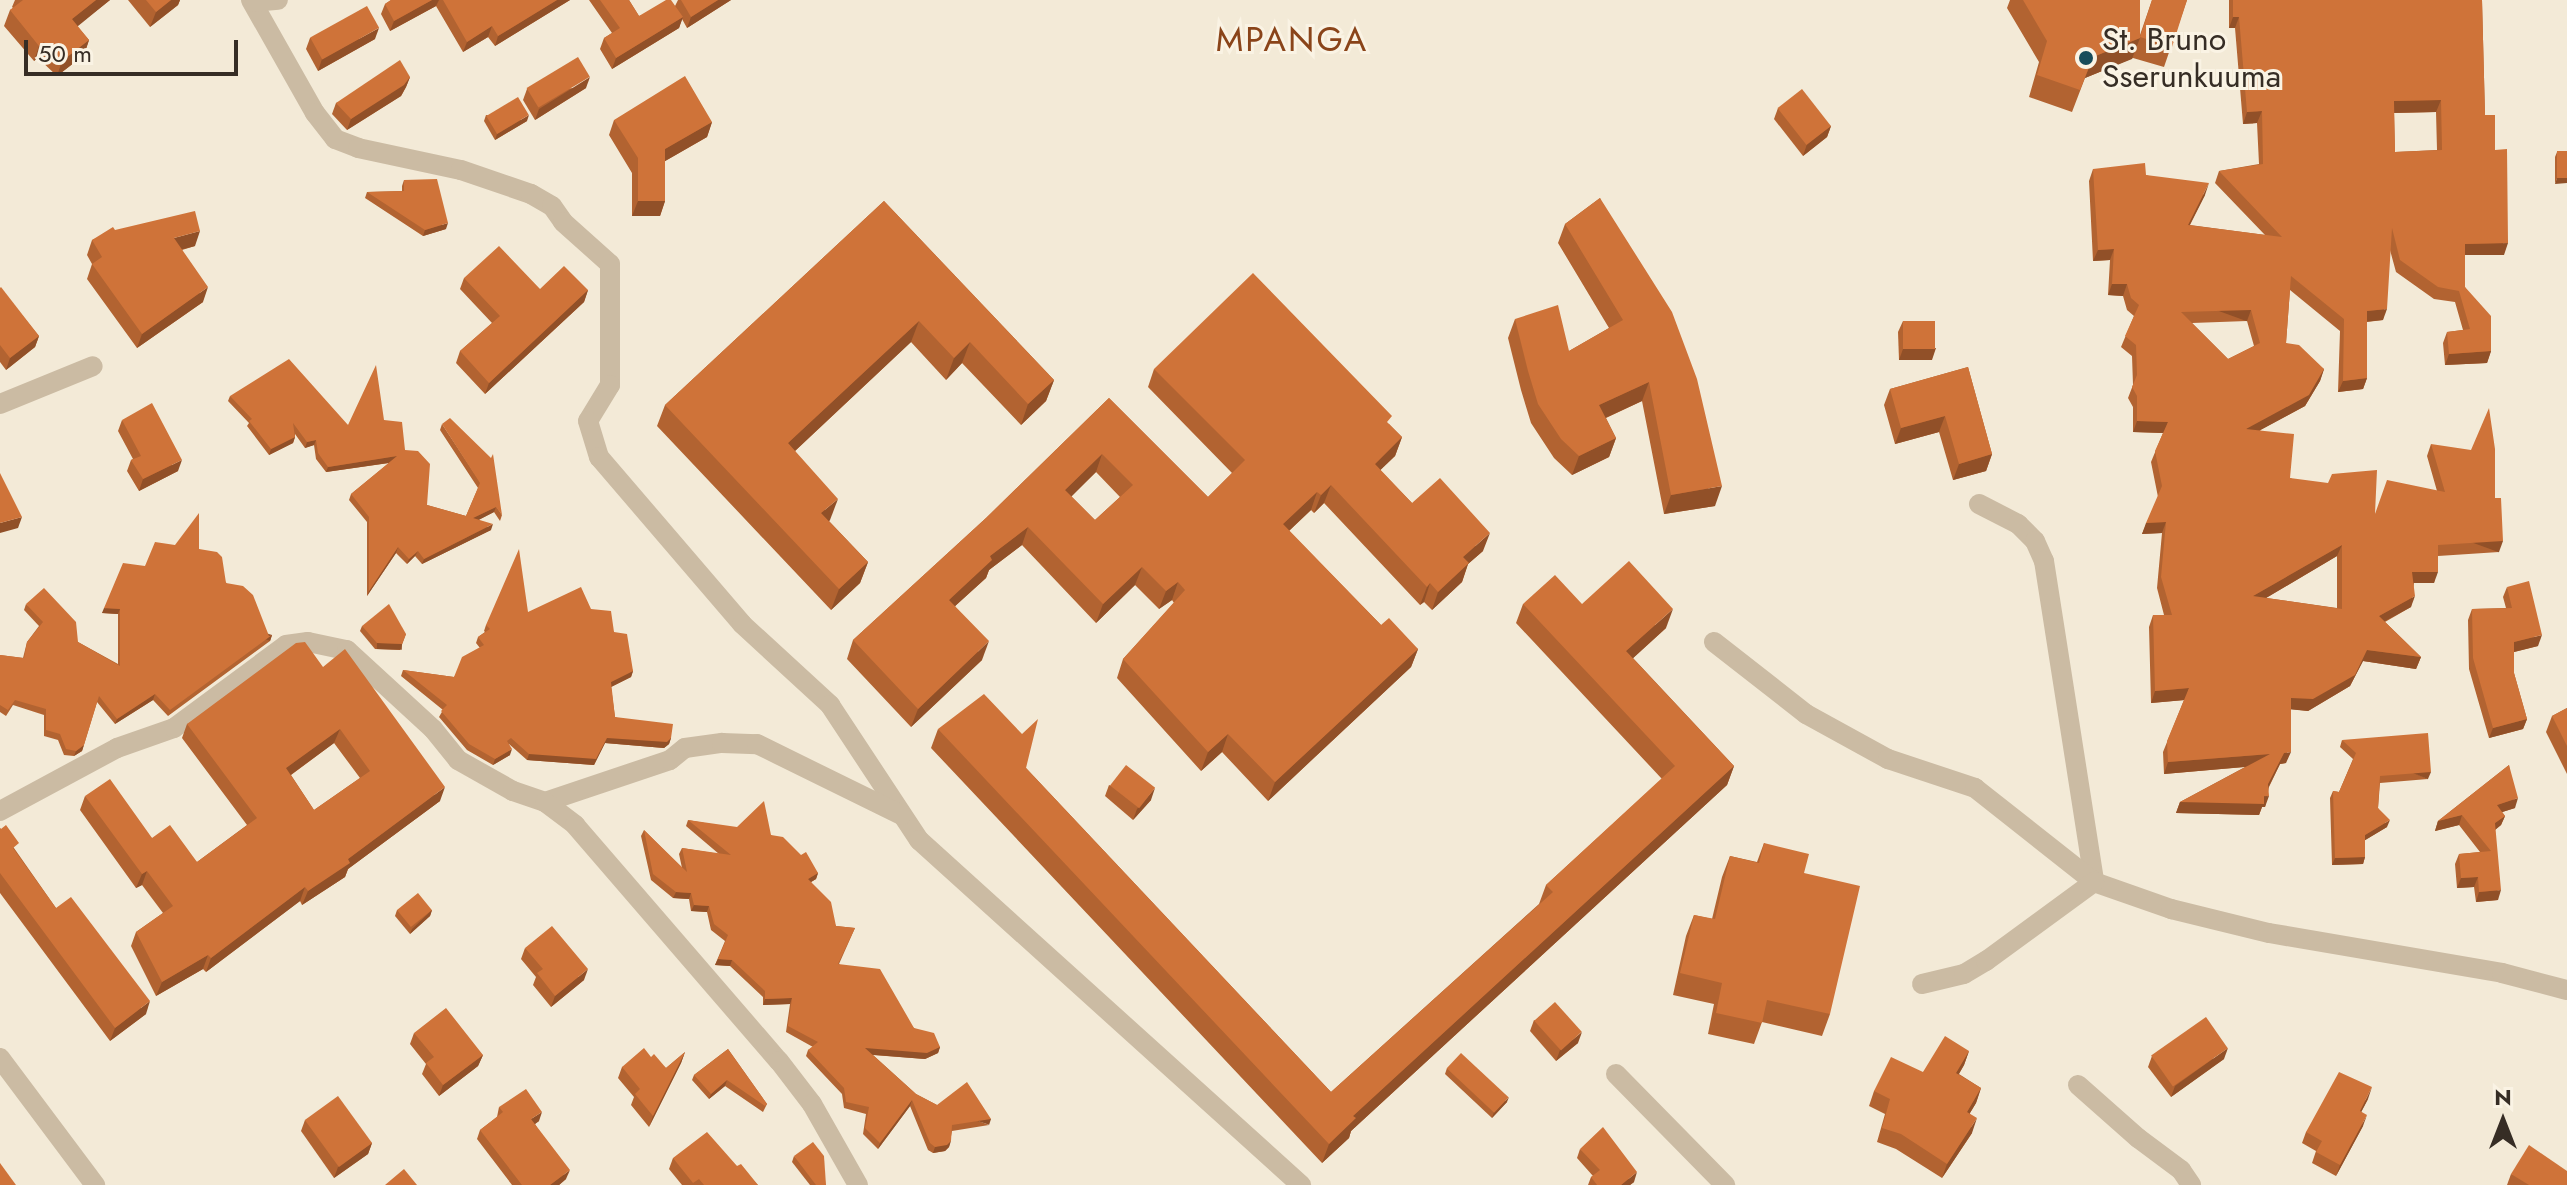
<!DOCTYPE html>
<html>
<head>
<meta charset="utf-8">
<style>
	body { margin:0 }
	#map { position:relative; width:2567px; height:1185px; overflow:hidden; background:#f3ead7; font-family:Jost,sans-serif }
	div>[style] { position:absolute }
	.street>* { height:20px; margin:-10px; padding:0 10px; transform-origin:10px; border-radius:10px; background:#cbbba3 }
	.wall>* { inset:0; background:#b26331 }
	.shaded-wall>* { inset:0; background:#915028; transform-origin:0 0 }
	.building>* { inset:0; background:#cf7339; transform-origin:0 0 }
	.dots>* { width:22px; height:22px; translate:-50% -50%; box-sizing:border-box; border:4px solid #faf3e4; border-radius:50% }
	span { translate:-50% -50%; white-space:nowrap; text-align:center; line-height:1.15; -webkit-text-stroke:6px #faf3e4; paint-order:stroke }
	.poi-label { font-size:32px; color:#362d25 }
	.left { translate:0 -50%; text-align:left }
	.neighbourhood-label { font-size:34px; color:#8a4419; letter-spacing:2px }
	.north { position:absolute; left:2463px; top:1081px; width:80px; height:80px; -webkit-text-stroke:6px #faf3e4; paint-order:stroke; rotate:0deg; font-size:22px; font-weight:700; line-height:32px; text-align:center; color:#362d25 }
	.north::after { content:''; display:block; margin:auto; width:28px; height:36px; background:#362d25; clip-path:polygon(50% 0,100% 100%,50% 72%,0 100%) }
	.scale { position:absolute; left:24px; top:40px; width:214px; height:36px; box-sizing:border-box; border:4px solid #362d25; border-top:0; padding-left:10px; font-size:24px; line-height:28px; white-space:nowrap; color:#362d25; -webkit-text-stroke:6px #faf3e4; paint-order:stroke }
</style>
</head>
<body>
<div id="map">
	<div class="street">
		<div style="left:251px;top:0;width:130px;rotate:60.5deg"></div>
		<div style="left:315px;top:113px;width:33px;rotate:52deg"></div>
		<div style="left:335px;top:139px;width:25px;rotate:21deg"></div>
		<div style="left:358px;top:148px;width:105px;rotate:12.1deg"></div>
		<div style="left:461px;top:170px;width:74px;rotate:18.9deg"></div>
		<div style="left:531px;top:194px;width:24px;rotate:30deg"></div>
		<div style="left:552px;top:206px;width:19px;rotate:55deg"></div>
		<div style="left:563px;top:222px;width:63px;rotate:41.8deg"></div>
		<div style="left:610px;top:264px;width:121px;rotate:90deg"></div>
		<div style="left:610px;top:385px;width:42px;rotate:121.4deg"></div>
		<div style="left:588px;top:421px;width:38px;rotate:73deg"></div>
		<div style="left:599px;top:457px;width:220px;rotate:49.4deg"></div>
		<div style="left:742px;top:624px;width:120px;rotate:42.6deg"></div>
		<div style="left:830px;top:705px;width:162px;rotate:56.6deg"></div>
		<div style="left:919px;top:840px;width:515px;rotate:42.09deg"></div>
		<div style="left:253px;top:2px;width:25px;rotate:-5deg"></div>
		<div style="left:0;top:404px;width:100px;rotate:-22.2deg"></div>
		<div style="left:1979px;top:504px;width:44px;rotate:27.1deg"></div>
		<div style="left:2018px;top:524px;width:24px;rotate:45deg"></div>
		<div style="left:2035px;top:541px;width:22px;rotate:66deg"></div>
		<div style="left:2044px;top:561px;width:325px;rotate:81.1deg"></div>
		<div style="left:1714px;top:642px;width:117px;rotate:38deg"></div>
		<div style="left:1806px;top:714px;width:94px;rotate:28.8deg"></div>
		<div style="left:1888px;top:759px;width:92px;rotate:18.4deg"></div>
		<div style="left:1975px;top:788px;width:152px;rotate:38.3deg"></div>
		<div style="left:2094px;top:882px;width:82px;rotate:19.3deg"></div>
		<div style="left:2171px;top:909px;width:101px;rotate:13.8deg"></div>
		<div style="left:2269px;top:933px;width:236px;rotate:9.7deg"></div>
		<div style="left:2502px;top:973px;width:67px;rotate:14.7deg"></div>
		<div style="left:545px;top:802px;width:132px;rotate:-18.6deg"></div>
		<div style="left:670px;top:760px;width:19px;rotate:-39deg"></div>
		<div style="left:685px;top:748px;width:37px;rotate:-8deg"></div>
		<div style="left:722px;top:743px;width:35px;rotate:2deg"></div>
		<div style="left:757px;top:744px;width:161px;rotate:26.2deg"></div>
		<div style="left:0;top:811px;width:133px;rotate:-28.3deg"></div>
		<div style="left:117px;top:748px;width:60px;rotate:-19.3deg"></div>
		<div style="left:174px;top:728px;width:139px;rotate:-36.5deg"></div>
		<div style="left:286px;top:645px;width:22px;rotate:-8deg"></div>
		<div style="left:308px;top:642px;width:40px;rotate:12deg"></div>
		<div style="left:347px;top:650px;width:117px;rotate:42.6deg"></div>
		<div style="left:433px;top:729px;width:40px;rotate:51deg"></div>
		<div style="left:458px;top:760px;width:63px;rotate:29.4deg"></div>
		<div style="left:513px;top:791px;width:34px;rotate:19deg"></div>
		<div style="left:545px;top:802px;width:38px;rotate:37deg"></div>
		<div style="left:575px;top:825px;width:312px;rotate:49.2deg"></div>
		<div style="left:779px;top:1061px;width:54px;rotate:52.5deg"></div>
		<div style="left:812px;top:1104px;width:93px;rotate:60.4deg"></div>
		<div style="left:1922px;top:984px;width:43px;rotate:-13.4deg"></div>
		<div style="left:1964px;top:974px;width:26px;rotate:-31deg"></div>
		<div style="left:1986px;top:961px;width:134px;rotate:-36.2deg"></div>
		<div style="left:0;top:1058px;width:159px;rotate:53.2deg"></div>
		<div style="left:1616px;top:1074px;width:156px;rotate:45.5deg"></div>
		<div style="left:2078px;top:1085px;width:80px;rotate:41.5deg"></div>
		<div style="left:2138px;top:1138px;width:54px;rotate:36.7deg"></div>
		<div style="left:2181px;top:1170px;width:18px;rotate:56deg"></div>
	</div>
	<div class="wall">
		<div style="clip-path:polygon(15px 0,110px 0,77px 26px,89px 40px,84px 55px,57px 76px,38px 58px,34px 61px,4px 26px,10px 10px,13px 8px,12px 7px)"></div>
		<div style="clip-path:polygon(128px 0,180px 0,178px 5px,150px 27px)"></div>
		<div style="clip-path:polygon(391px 0,570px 0,495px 46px,488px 37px,463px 52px,436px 6px,390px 31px,381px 14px,385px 4px)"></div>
		<div style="clip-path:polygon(589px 0,629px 0,639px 16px,675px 6px,678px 0,731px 0,687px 28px,682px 19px,679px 28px,612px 69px,600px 49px,604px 38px,612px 33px)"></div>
		<div style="clip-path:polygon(2010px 0,2140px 0,2140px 35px,2152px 0,2187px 0,2164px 67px,2133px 58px,2085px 78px,2072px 112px,2029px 97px,2039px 62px,2007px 8px)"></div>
		<div style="clip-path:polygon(evenodd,2229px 0,2482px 0,2485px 115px,2495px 150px,2504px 255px,2465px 255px,2465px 287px,2491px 351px,2487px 363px,2445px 365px,2443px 343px,2447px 332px,2463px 330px,2455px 302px,2434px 299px,2396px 272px,2390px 250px,2383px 320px,2367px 322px,2367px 378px,2363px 389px,2338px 392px,2340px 331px,2290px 290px,2286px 343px,2324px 369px,2320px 381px,2305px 406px,2260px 430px,2290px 478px,2375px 514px,2437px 491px,2427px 456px,2431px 444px,2495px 498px,2499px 552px,2438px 556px,2434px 583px,2414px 583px,2411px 607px,2385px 622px,2421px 657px,2416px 669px,2363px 661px,2350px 686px,2308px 711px,2291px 709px,2286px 763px,2280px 764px,2269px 787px,2265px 807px,2262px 807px,2259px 815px,2176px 813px,2180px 802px,2245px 767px,2164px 774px,2163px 752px,2184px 700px,2151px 703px,2149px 627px,2153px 615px,2164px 615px,2157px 588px,2162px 533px,2142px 534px,2158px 497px,2151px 462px,2163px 433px,2133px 432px,2133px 407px,2128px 398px,2133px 385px,2132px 356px,2121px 347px,2134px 316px,2127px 310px,2123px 296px,2108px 295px,2110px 260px,2093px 261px,2089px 181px,2093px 169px,2146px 175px,2205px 195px,2190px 225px,2265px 235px,2215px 183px,2219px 171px,2259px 164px,2257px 123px,2243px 124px,2235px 28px,2229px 28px,2229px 0,2436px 112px,2437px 150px,2395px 152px,2394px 113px,2436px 112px,2229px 0,2247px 321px,2254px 346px,2228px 359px,2192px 323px,2247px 321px,2229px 0,2337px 556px,2337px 608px,2266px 598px,2337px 556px)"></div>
		<div style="clip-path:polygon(310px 38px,375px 39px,318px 71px,306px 49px)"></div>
		<div style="clip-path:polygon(410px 77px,406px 87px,401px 96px,347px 130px,332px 114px,336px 103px)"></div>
		<div style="clip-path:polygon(586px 88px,535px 120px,523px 100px,527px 89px)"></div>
		<div style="clip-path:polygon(1778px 108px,1831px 126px,1827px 137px,1803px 156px,1774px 119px)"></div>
		<div style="clip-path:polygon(486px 115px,527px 121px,495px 140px,484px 121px)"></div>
		<div style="clip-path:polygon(614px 120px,712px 122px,707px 137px,665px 161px,665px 201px,660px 216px,632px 216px,632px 173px,609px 135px)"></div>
		<div style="clip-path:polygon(2567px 151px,2555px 184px,2555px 157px,2557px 152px)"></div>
		<div style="clip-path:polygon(404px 180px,446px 229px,423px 236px,365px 198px,367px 192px,402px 191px,402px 186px)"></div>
		<div style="clip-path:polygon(1600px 198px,1715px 506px,1664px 514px,1642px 401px,1606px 418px,1616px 438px,1609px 457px,1572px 475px,1554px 458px,1531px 423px,1521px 390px,1508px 338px,1515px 319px,1569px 351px,1609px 328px,1558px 243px,1565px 224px)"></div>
		<div style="clip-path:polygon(884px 201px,1054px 380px,1046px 401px,1021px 425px,962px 363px,946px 380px,911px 342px,795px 451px,830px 520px,829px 521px,868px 562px,860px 583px,831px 610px,657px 426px,665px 405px)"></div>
		<div style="clip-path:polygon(115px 230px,195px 246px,182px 250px,203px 302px,137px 348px,87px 279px,92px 264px,87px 255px,92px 240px)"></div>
		<div style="clip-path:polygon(464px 278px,540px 289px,588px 290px,584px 302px,485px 394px,456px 363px,460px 351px,492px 323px,460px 289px)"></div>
		<div style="clip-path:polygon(0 288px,39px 336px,35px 347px,6px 370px,0 362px)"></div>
		<div style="clip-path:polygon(1903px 321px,1932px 360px,1899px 360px,1898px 332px)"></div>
		<div style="clip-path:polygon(1968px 367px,1992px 454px,1986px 471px,1953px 480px,1939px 432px,1895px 444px,1884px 405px,1890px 389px)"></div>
		<div style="clip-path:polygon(evenodd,1154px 369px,1389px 424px,1402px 437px,1395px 456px,1380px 470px,1412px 503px,1483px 551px,1468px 564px,1462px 582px,1432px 610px,1424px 602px,1420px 605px,1324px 503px,1314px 513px,1311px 510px,1289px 531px,1381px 625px,1418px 649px,1411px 667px,1268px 801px,1222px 752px,1201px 771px,1117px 678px,1123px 659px,1174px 603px,1172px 600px,1159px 609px,1135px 585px,1096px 623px,1022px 545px,989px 570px,986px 578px,955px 606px,982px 660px,911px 727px,847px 659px,853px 640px,986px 518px,1109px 398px,1208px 497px,1232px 473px,1148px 387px,1154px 369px,1096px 472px,1120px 497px,1095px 520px,1071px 496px,1096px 472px)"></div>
		<div style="clip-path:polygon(230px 396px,348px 425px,384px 420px,405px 450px,427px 505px,466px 516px,478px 488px,440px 430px,442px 424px,502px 515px,500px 521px,494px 512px,478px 520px,491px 530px,422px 564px,415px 556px,407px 564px,396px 553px,367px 596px,367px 522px,349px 500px,351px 494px,389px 463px,326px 472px,316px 459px,314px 445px,305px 448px,295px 434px,295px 437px,293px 443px,269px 455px,247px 426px,249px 423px,228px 401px)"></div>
		<div style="clip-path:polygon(122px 420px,178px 471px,139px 491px,127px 471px,131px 460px,133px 459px,118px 431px)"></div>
		<div style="clip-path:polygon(199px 549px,269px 636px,272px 635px,270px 641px,168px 716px,153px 700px,115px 724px,97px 702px,82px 751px,74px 756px,64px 755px,58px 740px,44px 736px,44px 715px,13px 705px,6px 716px,0 712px,0 655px,23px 658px,27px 642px,39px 626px,24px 610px,26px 604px,78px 642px,118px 664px,118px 614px,102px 613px,145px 566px)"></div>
		<div style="clip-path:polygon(2507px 587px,2538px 646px,2514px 652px,2514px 673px,2527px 719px,2523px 729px,2489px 738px,2469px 669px,2468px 620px,2472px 609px,2506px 608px,2503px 597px)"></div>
		<div style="clip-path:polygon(1523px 604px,1582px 604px,1666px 628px,1633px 658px,1734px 766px,1727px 785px,1351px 1131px,1349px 1138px,1322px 1163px,931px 748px,938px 729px,1026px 768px,1331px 1092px,1539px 904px,1546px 885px,1662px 779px,1516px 623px)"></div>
		<div style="clip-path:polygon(591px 609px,614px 632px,633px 671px,631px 677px,611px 687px,615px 717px,671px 738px,669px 744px,664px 748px,605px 743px,594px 765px,527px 760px,509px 744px,510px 755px,493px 765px,467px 750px,439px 717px,443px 710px,401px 676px,403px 670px,454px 677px,480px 648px,476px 643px,478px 637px,485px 632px,484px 631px,486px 625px,528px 612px)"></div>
		<div style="clip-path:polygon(362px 626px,406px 634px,400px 650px,375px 649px,360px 631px)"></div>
		<div style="clip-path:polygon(evenodd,323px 667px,440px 801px,348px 869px,345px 877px,302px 905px,300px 901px,206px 972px,203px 969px,156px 996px,131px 946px,136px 932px,163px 913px,142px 885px,136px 888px,80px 810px,85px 796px,152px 838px,197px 862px,247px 825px,182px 738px,187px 724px,323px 667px,334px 743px,360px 778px,314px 810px,291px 775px,334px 743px)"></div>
		<div style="clip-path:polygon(2567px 708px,2567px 774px,2546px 732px,2552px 716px)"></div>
		<div style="clip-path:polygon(2342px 740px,2428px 779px,2380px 783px,2378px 808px,2387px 827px,2365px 840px,2365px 857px,2363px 864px,2332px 865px,2330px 798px,2333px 791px,2339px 792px,2353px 759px,2340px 747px)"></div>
		<div style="clip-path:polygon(2509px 765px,2515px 808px,2502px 812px,2505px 816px,2501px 825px,2495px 830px,2498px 900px,2476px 902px,2474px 887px,2457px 888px,2455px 864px,2459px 854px,2480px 852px,2459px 825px,2435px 831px,2438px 821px)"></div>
		<div style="clip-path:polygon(1109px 785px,1151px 800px,1133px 820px,1105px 796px)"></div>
		<div style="clip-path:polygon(688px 820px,771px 835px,818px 873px,816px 879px,811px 882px,836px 926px,855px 928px,839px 964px,914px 1028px,940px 1047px,938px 1053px,925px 1059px,873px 1055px,916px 1094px,937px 1105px,989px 1125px,952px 1131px,949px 1147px,945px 1151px,933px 1153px,928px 1150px,910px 1106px,878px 1149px,863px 1134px,866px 1114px,844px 1108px,842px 1094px,806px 1056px,808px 1050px,813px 1047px,786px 1032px,790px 1004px,763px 1005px,763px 997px,730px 966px,715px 965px,725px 941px,711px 930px,707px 912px,691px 911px,689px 899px,673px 898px,651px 880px,641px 836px,644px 830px,682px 868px,679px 854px,682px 848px,719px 854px,686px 826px)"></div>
		<div style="clip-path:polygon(0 828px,56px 908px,146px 1014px,110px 1041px,0 893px)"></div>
		<div style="clip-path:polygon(1764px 843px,1804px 873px,1830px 1014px,1822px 1036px,1762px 1022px,1754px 1044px,1708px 1034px,1714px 1004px,1673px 995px,1686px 936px,1694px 915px,1712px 919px,1722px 877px,1730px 856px,1757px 862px)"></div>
		<div style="clip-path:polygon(397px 910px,432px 910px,430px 916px,410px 934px,395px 916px)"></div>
		<div style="clip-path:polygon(525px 948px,584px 980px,551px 1007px,533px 985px,536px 977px,521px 959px)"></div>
		<div style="clip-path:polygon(1534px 1020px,1578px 1043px,1556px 1061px,1530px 1031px)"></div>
		<div style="clip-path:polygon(414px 1033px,483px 1055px,478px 1066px,439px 1096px,422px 1074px,426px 1064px,410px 1044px)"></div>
		<div style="clip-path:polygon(728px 1049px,767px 1104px,763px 1112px,725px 1086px,709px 1099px,692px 1080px,694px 1075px)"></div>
		<div style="clip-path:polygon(1969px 1051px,1964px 1065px,1959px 1074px,1981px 1088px,1976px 1103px,1970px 1113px,1972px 1133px,1942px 1178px,1896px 1149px,1877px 1142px,1885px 1114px,1869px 1106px,1874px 1091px,1923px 1072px)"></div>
		<div style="clip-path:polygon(685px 1052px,681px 1063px,649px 1127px,631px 1105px,634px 1097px,618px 1078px,622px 1067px,651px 1057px,666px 1068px)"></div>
		<div style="clip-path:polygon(2152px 1056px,2224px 1059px,2171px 1097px,2148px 1067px)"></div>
		<div style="clip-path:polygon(1447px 1068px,1507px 1102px,1492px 1118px,1445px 1074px)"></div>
		<div style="clip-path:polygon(2368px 1099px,2361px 1112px,2363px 1126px,2336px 1176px,2312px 1163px,2316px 1151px,2302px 1143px,2306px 1132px)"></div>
		<div style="clip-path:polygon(499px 1107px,539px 1121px,535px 1124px,566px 1179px,559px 1185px,512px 1185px,477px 1139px,480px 1130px,497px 1117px)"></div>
		<div style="clip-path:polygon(305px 1120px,372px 1143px,368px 1154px,334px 1178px,301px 1131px)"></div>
		<div style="clip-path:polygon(1580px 1149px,1634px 1182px,1630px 1185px,1588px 1185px,1591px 1177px,1593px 1176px,1577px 1158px)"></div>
		<div style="clip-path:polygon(794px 1156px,826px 1185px,810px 1185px,792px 1162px)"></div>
		<div style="clip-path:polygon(673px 1158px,737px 1166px,758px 1185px,682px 1185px,669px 1169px)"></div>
		<div style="clip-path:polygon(2511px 1174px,2567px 1185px,2507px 1185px)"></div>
	</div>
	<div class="shaded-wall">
		<div style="clip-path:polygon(96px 0,110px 0,67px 35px,72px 19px)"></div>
		<div style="clip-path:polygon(171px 0,180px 0,178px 5px,150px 27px,156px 12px)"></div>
		<div style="clip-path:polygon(432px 0,439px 0,436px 6px,390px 31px,394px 21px)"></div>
		<div style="clip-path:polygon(557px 0,570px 0,495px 46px,498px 36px)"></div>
		<div style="clip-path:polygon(718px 0,731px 0,687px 28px,691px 17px)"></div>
		<div style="clip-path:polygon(683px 17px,679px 28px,612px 69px,616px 58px)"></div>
		<div style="clip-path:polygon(2233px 17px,2239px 17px,2235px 28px,2229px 28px)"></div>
		<div style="clip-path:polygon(492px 26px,488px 37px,463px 52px,467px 42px)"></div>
		<div style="clip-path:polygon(379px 28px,375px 39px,318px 71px,322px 59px)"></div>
		<div style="clip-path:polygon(2140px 38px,2132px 59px,2085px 78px,2072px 112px,2093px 57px)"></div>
		<div style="clip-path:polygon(89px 40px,84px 55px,57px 76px,62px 61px)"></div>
		<div style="clip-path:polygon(44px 42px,38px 58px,34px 61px,39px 46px)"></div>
		<div style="clip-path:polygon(410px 77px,406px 87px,401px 96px,347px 130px,351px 119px)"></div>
		<div style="clip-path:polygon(590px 77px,586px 88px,535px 120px,539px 109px)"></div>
		<div style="clip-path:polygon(2441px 100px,2436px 112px,2390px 113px,2394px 101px)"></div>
		<div style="clip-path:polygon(2262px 111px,2257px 123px,2243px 124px,2247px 112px)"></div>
		<div style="clip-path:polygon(529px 115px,527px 121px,495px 140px,497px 134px)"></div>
		<div style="clip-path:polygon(712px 122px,707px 137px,660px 164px,665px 149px)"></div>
		<div style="clip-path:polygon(1831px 126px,1827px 137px,1803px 156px,1807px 144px)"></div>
		<div style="clip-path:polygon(2557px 178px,2567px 178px,2567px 183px,2555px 184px)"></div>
		<div style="clip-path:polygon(2209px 183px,2205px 195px,2184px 236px,2188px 225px)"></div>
		<div style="clip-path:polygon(638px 201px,665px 201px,660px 216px,632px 216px)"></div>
		<div style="clip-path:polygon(448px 223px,446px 229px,423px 236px,425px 230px)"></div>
		<div style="clip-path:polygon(200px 231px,195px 246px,168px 253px,174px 238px)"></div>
		<div style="clip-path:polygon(2508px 243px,2504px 255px,2461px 255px,2465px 244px)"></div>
		<div style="clip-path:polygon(2114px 249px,2110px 260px,2093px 261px,2098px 250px)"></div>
		<div style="clip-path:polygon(2112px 284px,2127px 284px,2123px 296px,2108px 295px)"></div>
		<div style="clip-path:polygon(208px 287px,203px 302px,137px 348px,142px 334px)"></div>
		<div style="clip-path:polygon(588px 290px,584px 302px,485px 394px,489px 383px)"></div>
		<div style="clip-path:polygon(2387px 309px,2383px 320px,2363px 322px,2367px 311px)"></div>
		<div style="left:2251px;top:310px;width:12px;height:70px;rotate:110deg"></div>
		<div style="clip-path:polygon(919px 321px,911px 342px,780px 465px,788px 443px)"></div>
		<div style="clip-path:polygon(39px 336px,35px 347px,6px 370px,10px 358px)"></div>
		<div style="clip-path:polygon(970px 342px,962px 363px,946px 380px,954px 358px)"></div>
		<div style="clip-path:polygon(1936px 348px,1932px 360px,1899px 360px,1903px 349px)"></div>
		<div style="clip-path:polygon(2491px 351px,2487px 363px,2445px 365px,2449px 354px)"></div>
		<div style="clip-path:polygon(2324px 369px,2320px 381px,2305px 406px,2242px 440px,2246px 429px)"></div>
		<div style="clip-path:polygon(2367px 378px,2363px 389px,2338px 392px,2343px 381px)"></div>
		<div style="clip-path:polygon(1054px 380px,1046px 401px,1021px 425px,1028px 404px)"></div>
		<div style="clip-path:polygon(1649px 382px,1642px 401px,1592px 424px,1599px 405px)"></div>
		<div style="clip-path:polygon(1945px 416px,1939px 432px,1895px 444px,1901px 428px)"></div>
		<div style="clip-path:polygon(2137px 421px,2168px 422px,2164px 433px,2133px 432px)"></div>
		<div style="clip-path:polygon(295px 437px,293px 443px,269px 455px,271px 449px)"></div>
		<div style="clip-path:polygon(1402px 437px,1395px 456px,1368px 482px,1375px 464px)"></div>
		<div style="clip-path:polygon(1616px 438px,1609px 457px,1572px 475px,1579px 456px)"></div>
		<div style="clip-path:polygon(316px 440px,314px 445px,305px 448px,307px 442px)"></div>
		<div style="clip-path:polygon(1102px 454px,1096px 472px,1059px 509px,1065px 490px)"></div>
		<div style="clip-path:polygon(1992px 454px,1986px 471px,1953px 480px,1959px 464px)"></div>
		<div style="clip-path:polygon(397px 456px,395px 462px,326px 472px,328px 467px)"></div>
		<div style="clip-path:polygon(182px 460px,178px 471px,139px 491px,143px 479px)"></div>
		<div style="clip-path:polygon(1331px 485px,1324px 503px,1314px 513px,1321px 495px)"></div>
		<div style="clip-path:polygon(1722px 486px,1715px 506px,1664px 514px,1671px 495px)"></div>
		<div style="clip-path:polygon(1317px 492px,1311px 510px,1276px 543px,1283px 524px)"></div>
		<div style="clip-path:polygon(838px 499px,830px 520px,814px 534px,821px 513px)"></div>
		<div style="clip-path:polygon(496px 507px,494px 512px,471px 524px,473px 518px)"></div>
		<div style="clip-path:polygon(22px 517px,18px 528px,0 533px,0 523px)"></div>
		<div style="clip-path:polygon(2166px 522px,2162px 533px,2142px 534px,2146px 523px)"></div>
		<div style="clip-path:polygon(493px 524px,491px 530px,422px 564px,424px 559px)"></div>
		<div style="clip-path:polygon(1028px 527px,1022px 545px,989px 570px,986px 578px,942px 618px,949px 600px,990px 556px)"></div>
		<div style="clip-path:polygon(1490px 533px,1483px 551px,1468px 564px,1462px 582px,1432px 610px,1438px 592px,1463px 557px)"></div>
		<div style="left:2503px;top:541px;width:12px;height:65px;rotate:110deg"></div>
		<div style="clip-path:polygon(2342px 545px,2337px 556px,2249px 608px,2253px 596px)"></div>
		<div style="clip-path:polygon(398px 547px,396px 553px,367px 596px,369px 591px)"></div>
		<div style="clip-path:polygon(418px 551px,415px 556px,407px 564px,409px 559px)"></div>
		<div style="clip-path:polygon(868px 562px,860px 583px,831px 610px,839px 589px)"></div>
		<div style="clip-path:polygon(1142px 567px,1135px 585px,1096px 623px,1103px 604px)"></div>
		<div style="clip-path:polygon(2412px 572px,2438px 572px,2434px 583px,2408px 583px)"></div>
		<div style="clip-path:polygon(1178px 582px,1172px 600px,1159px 609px,1166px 591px)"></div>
		<div style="clip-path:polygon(1430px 583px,1424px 602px,1420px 605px,1427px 587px)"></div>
		<div style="clip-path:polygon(2415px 596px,2411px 607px,2374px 627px,2379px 616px)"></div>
		<div style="clip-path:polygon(104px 608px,120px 609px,118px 614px,102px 613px)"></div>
		<div style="clip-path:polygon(1673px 609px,1666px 628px,1619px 671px,1626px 651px)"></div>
		<div style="left:272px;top:635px;width:6px;height:127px;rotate:108deg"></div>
		<div style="clip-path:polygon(2542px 635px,2538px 646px,2510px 653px,2514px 642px)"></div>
		<div style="clip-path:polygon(989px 641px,982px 660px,911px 727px,918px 709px)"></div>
		<div style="left:377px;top:643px;width:25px;height:6px;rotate:2deg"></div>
		<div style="clip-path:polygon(1418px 649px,1411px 667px,1268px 801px,1275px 782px)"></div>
		<div style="clip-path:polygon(2367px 650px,2421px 657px,2416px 669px,2363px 661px,2350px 686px,2308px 711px,2287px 709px,2291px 698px)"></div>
		<div style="clip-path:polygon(633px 671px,631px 677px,609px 688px,611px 682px)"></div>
		<div style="clip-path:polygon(2189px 688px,2185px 700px,2151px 703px,2155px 691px)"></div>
		<div style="clip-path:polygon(155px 694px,153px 700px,115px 724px,117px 719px)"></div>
		<div style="clip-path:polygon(2527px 719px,2523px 729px,2489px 738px,2493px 728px)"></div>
		<div style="clip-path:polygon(340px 729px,334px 743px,281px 782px,286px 768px)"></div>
		<div style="clip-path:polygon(1228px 734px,1222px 752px,1201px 771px,1208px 752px)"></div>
		<div style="clip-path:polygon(607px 738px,671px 738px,669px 744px,664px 748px,605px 743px,594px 765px,527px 760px,529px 754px)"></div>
		<div style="clip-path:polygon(84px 745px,82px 751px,74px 756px,76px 751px)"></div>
		<div style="clip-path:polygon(512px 749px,510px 755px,493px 765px,495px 759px)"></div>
		<div style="clip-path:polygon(2291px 752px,2286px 763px,2280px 764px,2264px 796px,2268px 784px,2284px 753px)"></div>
		<div style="clip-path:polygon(2270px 754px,2266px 765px,2164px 774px,2168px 762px)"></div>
		<div style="clip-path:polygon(1734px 766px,1727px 785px,1351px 1131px,1349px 1138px,1322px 1163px,1329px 1144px,1353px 1116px)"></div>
		<div style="left:2431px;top:772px;width:8px;height:51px;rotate:113deg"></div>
		<div style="clip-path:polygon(445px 787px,440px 801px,348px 869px,345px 877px,302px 905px,308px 891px,348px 859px)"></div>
		<div style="clip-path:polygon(1155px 788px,1151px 800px,1133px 820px,1137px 809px)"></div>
		<div style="clip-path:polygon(2269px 796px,2265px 807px,2262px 807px,2259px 815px,2176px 813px,2180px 802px)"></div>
		<div style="clip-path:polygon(2518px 798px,2515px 808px,2493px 815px,2497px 805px)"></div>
		<div style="clip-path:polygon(2462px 815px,2459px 825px,2435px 831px,2438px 821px)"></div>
		<div style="clip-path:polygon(2505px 816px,2501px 825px,2491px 833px,2495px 823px)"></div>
		<div style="clip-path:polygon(2390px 820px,2387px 827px,2362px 842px,2365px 835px)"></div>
		<div style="clip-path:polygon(2365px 857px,2363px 864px,2332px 865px,2335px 858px)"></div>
		<div style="clip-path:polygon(147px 871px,142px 885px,136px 888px,142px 874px)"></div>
		<div style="clip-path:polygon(818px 873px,816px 879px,806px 885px,808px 879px)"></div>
		<div style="clip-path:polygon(2478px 877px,2474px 887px,2457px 888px,2461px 878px)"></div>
		<div style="clip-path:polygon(305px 887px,300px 901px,206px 972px,211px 958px)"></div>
		<div style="clip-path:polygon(2501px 890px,2498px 900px,2476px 902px,2479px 892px)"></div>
		<div style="clip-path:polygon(676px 892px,691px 893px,689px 899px,673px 898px)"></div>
		<div style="clip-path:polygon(694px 905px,709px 906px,707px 912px,691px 911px)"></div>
		<div style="clip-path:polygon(432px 910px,430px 916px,410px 934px,412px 929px)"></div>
		<div style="clip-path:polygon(208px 955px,203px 969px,156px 996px,162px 982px)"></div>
		<div style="clip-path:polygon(718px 959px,732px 960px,730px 966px,715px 965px)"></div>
		<div style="clip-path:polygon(588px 969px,584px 980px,551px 1007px,555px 996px)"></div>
		<div style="clip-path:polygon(792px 998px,790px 1004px,763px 1005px,765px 999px)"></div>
		<div style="clip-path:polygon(150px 1001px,146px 1014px,110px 1041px,115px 1028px)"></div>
		<div style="clip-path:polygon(1582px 1032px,1578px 1043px,1556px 1061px,1560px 1050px)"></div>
		<div style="clip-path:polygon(940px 1047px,938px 1053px,925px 1059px,863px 1054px,865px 1048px)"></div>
		<div style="clip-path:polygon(2228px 1048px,2224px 1059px,2171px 1097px,2175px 1086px)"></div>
		<div style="clip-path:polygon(1969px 1051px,1964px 1065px,1951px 1087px,1956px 1073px)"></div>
		<div style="clip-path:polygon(685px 1052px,681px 1063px,649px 1127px,653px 1116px)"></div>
		<div style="clip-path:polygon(483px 1055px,478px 1066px,439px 1096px,443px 1085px)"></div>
		<div style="clip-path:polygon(727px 1080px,725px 1086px,709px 1099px,711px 1094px)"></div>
		<div style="clip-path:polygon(2372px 1087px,2368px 1099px,2356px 1122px,2360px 1111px)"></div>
		<div style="clip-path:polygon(1981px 1088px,1976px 1103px,1962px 1126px,1967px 1112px)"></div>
		<div style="clip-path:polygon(1509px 1097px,1507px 1102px,1492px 1118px,1494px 1112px)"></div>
		<div style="clip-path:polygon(912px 1100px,910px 1106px,878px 1149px,880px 1143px)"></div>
		<div style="clip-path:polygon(542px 1112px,539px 1121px,528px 1129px,531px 1119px)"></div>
		<div style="clip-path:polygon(2367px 1115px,2363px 1126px,2336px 1176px,2340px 1165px)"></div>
		<div style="clip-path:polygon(1977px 1118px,1972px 1133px,1942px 1178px,1947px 1164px)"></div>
		<div style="left:991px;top:1119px;width:6px;height:39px;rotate:108deg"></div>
		<div style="clip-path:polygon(951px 1141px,949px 1147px,945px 1151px,933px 1153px,935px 1147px)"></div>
		<div style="clip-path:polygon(372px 1143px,368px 1154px,334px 1178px,338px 1167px)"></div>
		<div style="clip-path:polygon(570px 1170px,566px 1179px,559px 1185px,550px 1185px)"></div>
		<div style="clip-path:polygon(1637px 1172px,1634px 1182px,1630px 1185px,1621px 1185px)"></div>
	</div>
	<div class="building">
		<div style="clip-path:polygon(23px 0,96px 0,72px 19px,89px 40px,62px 61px,44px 42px,39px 46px,10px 10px)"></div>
		<div style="clip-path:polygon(146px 0,171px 0,156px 12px)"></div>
		<div style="clip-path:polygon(391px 0,432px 0,394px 21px,385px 4px)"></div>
		<div style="clip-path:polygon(443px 0,557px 0,498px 36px,492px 26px,467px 42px)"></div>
		<div style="clip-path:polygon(600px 0,629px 0,639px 16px,666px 0,671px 0,683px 17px,616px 58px,604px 38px,620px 28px)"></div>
		<div style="clip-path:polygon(681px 0,718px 0,691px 17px)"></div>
		<div style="clip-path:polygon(2023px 0,2140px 0,2140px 38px,2093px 57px,2080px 90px,2037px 75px,2047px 41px)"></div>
		<div style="clip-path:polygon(2152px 0,2187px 0,2172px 47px,2140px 37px)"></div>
		<div style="clip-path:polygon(evenodd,2233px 0,2482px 0,2485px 115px,2495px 115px,2495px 150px,2507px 149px,2508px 243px,2465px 244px,2465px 287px,2491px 316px,2491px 351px,2449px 354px,2447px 332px,2470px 329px,2459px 291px,2438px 287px,2400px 260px,2392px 228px,2387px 309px,2367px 311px,2367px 378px,2343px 381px,2344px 319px,2291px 276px,2286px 343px,2299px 345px,2324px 369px,2309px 395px,2246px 429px,2294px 434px,2290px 478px,2328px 483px,2332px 474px,2377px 470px,2375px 514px,2387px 480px,2445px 492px,2431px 444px,2471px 450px,2489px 408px,2495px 449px,2495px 498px,2501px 498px,2503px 541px,2438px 545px,2438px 572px,2412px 572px,2415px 596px,2379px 616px,2421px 657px,2367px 650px,2355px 675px,2313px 699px,2291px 698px,2291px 752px,2284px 753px,2268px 784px,2269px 796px,2264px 796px,2264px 804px,2180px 802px,2270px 754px,2168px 762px,2167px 741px,2189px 688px,2155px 691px,2153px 615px,2172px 615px,2161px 577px,2166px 522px,2146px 523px,2162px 486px,2155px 451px,2168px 422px,2137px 421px,2137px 396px,2132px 387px,2137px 375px,2136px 345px,2125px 336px,2139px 305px,2131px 298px,2127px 284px,2112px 284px,2114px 249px,2098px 250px,2093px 169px,2145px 163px,2146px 175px,2209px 183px,2188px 225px,2282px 237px,2219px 171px,2263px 164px,2262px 111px,2247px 112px,2239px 17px,2233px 17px,2233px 0,2441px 100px,2442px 150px,2395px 152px,2394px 101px,2441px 100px,2233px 0,2251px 310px,2260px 343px,2228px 359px,2181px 312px,2251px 310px,2233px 0,2342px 545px,2342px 609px,2253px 596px,2342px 545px)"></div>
		<div style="left:367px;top:6px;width:25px;height:65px;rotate:61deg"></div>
		<div style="left:578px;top:57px;width:23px;height:60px;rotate:59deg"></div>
		<div style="clip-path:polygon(400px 60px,410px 77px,404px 85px,351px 119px,336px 103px)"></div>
		<div style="clip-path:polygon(685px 76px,712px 122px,665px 149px,665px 201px,638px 201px,638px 158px,614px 120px)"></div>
		<div style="left:1802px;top:89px;width:47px;height:31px;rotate:52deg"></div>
		<div style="left:518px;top:97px;width:21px;height:37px;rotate:59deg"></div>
		<div style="left:2567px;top:151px;width:27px;height:10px;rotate:90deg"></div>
		<div style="clip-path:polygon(437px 179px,448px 223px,425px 230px,367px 192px,404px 191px,404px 180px)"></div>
		<div style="clip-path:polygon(1600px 198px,1672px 312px,1697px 379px,1722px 486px,1671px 495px,1649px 382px,1599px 405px,1616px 438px,1579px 456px,1561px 439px,1538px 404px,1528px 371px,1515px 319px,1558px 305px,1569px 351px,1623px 320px,1565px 224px)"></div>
		<div style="clip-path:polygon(884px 201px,1054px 380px,1028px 404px,970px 342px,954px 358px,919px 321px,788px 443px,838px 499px,821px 513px,868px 562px,839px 589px,665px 405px)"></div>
		<div style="clip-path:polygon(195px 211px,200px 231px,174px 238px,208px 287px,142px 334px,92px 264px,102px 257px,92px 240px,113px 227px,115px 230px)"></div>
		<div style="clip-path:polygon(499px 246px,540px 289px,564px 266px,588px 290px,489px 383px,460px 351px,500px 316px,464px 278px)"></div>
		<div style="clip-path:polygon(evenodd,1253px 273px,1392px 416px,1387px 422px,1402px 437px,1375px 464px,1412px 503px,1440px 478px,1490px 533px,1463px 557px,1469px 563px,1438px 592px,1430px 583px,1427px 587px,1331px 485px,1321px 495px,1317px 492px,1283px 524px,1381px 625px,1389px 618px,1418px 649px,1275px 782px,1228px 734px,1208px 752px,1123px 659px,1185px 590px,1178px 582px,1166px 591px,1142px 567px,1103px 604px,1028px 527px,990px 556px,992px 560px,949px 600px,989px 641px,918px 709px,853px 640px,986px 518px,1109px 398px,1208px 497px,1245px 460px,1154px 369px,1253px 273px,1102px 454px,1133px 485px,1095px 520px,1065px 490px,1102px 454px)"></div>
		<div style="clip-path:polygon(1px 287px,39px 336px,10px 358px,0 345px,0 288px)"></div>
		<div style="left:1903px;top:321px;width:32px;height:28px"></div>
		<div style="clip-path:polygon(289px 359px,348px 425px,376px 365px,384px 420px,402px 422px,405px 450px,418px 451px,430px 464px,427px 505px,466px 516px,480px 483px,442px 424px,450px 418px,491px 458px,493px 454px,502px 515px,496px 507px,473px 518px,493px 524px,424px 559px,418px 551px,409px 559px,398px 547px,369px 591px,369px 517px,351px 494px,397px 456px,328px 467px,318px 453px,316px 440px,307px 442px,293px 423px,295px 437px,271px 449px,249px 421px,252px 419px,230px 396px)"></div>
		<div style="clip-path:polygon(1968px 367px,1992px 454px,1959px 464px,1945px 416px,1901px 428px,1890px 389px)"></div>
		<div style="clip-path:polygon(152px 403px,182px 460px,143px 479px,131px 460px,141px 456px,122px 420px)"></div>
		<div style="clip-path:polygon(0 473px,22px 517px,0 523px)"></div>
		<div style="clip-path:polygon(199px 513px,199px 549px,217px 552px,222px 557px,226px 583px,243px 586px,253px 595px,269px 636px,272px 635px,170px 710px,155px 694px,117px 719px,99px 696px,84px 745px,76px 751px,66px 749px,60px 734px,46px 730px,46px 709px,15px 700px,8px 710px,0 705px,0 655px,24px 658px,27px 642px,43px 622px,26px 604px,44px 588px,76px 622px,78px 642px,120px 666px,120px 609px,104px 608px,123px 563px,145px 566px,155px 542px,175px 545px)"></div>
		<div style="clip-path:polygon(519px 549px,528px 612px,581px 587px,591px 609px,611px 611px,614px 632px,627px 634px,633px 671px,611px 682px,615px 717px,673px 724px,671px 738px,667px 742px,607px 738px,596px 759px,529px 754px,511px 738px,507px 741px,512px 749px,495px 759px,469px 744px,441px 711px,447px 705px,403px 670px,454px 677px,462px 657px,484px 645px,478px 637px,490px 629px,486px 625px)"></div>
		<div style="clip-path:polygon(1629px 561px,1673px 609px,1626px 651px,1734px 766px,1353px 1116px,1356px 1118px,1329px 1144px,938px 729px,984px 694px,1022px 734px,1038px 719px,1026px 768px,1331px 1092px,1553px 892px,1546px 885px,1675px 766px,1523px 604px,1555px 575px,1582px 604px)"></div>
		<div style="clip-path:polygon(2529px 581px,2542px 635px,2514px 642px,2514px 673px,2527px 719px,2493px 728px,2473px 658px,2472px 609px,2512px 608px,2507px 587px)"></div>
		<div style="clip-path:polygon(389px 604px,406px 634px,402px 644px,377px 643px,362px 626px)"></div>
		<div style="clip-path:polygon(evenodd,305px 642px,323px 667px,345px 649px,445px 787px,348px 859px,350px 863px,308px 891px,305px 887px,211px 958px,208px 955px,162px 982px,136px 932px,173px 906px,147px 871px,142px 874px,85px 796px,110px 779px,152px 838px,170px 825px,197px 862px,257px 818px,187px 724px,296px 643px,305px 642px,340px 729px,370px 771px,314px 810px,286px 768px,340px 729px)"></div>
		<div style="clip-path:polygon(2567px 708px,2567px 746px,2552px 716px)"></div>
		<div style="clip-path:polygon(2428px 733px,2431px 772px,2380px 776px,2378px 808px,2390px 820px,2365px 835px,2365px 857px,2335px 858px,2333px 791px,2339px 792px,2356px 753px,2342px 740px)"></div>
		<div style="left:1126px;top:765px;width:37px;height:26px;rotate:38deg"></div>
		<div style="clip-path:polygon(2509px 765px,2518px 798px,2497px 805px,2505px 816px,2495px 823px,2501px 890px,2479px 892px,2478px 877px,2461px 878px,2459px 854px,2491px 851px,2462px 815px,2438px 821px)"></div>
		<div style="clip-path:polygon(764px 801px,771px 835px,783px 837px,801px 855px,806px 852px,818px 873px,808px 879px,831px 902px,836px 926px,855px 928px,838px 964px,880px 969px,914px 1028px,934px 1033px,940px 1047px,927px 1053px,865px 1048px,916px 1094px,937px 1105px,967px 1082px,991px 1119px,952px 1125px,951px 1141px,947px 1145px,935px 1147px,930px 1143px,912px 1100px,880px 1143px,865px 1128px,869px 1107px,846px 1102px,844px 1088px,808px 1050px,818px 1042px,788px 1026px,792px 998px,765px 999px,765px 991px,732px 960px,718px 959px,728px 935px,714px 924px,709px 906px,694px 905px,691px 893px,676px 892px,653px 874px,644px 830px,687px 872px,682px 848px,731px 855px,688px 820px,737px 827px)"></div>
		<div style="clip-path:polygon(6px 825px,19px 843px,13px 848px,56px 908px,71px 897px,150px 1001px,115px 1028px,0 873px,0 828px,1px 829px)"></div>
		<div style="clip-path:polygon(1764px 843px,1809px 854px,1804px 873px,1860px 886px,1830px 1014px,1767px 1000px,1762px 1023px,1716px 1013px,1722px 983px,1680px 973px,1694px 915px,1715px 919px,1730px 856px,1759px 863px)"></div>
		<div style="left:418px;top:893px;width:22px;height:27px;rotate:51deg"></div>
		<div style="clip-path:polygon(552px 926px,588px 969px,555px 996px,537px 973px,543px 969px,525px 948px)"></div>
		<div style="left:1555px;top:1002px;width:40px;height:28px;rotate:48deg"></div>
		<div style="clip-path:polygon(446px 1008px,483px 1055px,443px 1085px,426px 1063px,434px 1057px,414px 1033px)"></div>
		<div style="left:2206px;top:1017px;width:38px;height:67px;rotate:55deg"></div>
		<div style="clip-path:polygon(1945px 1036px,1969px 1051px,1956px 1073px,1981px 1088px,1967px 1112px,1977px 1118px,1947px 1164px,1901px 1134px,1882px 1128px,1890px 1099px,1874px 1091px,1891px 1057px,1923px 1072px)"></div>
		<div style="clip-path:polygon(644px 1048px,651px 1057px,654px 1054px,666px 1068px,685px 1052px,653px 1116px,635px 1094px,640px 1089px,622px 1067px)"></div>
		<div style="clip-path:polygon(728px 1049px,767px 1104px,765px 1106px,727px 1080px,711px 1094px,694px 1075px)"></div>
		<div style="left:1461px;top:1053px;width:65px;height:21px;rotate:43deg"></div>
		<div style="clip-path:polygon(2339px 1072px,2372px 1087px,2360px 1111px,2367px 1115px,2340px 1165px,2316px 1152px,2322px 1141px,2306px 1132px)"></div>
		<div style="clip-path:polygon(526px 1089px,542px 1112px,531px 1119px,570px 1170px,550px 1185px,522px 1185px,480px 1130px,503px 1112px,499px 1107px)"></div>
		<div style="left:338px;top:1096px;width:58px;height:41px;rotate:54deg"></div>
		<div style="clip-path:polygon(1603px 1127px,1637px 1172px,1621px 1185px,1597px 1185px,1591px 1177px,1600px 1170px,1580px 1149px)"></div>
		<div style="clip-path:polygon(707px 1132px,737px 1166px,741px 1164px,758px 1185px,704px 1185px,699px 1179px,693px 1183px,673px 1158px)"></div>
		<div style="clip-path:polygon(813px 1142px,824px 1156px,826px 1185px,816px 1185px,794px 1156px)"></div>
		<div style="clip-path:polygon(2529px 1145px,2567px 1171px,2567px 1185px,2529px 1185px,2511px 1174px)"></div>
		<div style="clip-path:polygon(0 1163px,16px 1185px,0 1185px)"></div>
		<div style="clip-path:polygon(404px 1169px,417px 1185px,385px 1185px)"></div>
	</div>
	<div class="dots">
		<div style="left:2086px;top:58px;background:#184c5a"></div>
	</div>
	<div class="poi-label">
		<span class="left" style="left:2102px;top:58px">St. Bruno<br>Sserunkuuma</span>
	</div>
	<div class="neighbourhood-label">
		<span style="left:1292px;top:40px">MPANGA</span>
	</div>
	<div class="north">N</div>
	<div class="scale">50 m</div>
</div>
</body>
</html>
